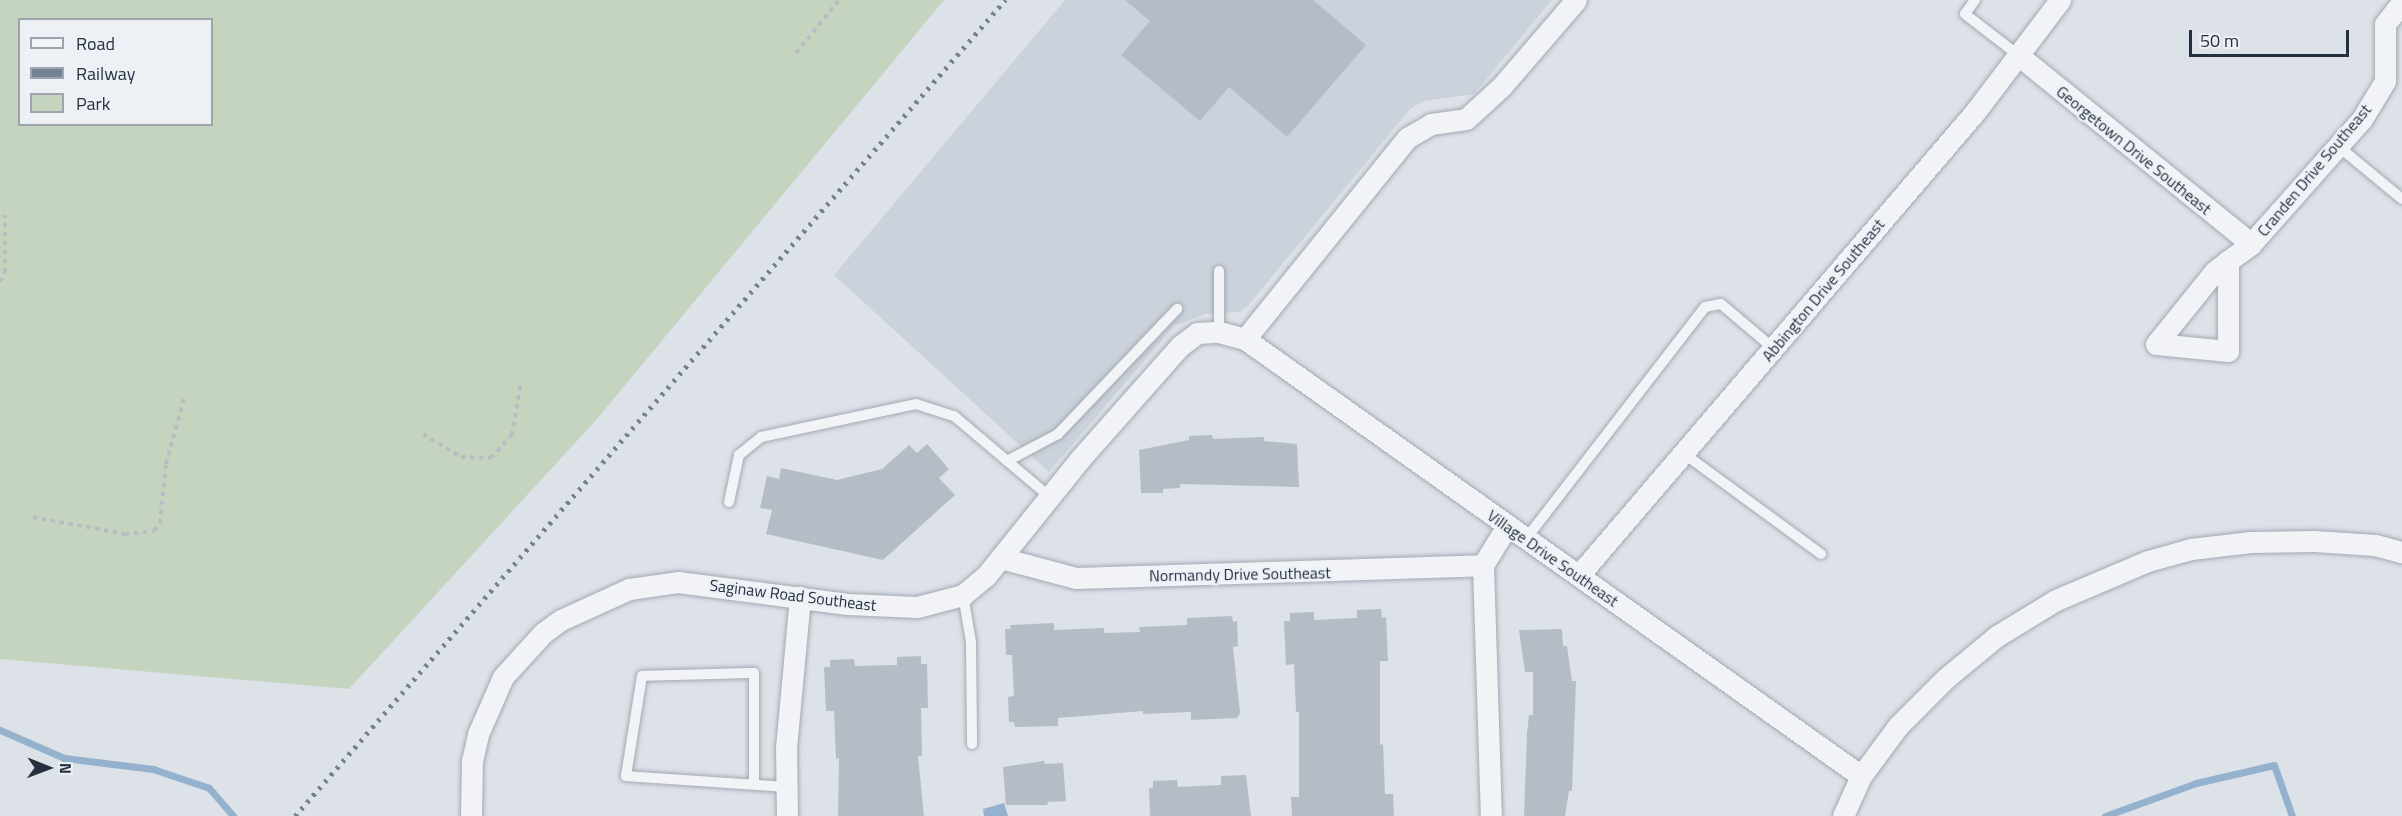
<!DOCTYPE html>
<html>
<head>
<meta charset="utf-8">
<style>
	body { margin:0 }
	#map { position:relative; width:2402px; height:816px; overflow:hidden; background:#dde2e9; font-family:"Titillium Web",sans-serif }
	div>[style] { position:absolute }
	.built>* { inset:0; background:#cbd2db }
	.green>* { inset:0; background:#c4d4be }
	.water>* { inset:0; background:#94b2cd }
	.stream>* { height:7px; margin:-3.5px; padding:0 3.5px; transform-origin:3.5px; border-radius:3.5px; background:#94b2cd }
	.building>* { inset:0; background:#b4bcc6 }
	.path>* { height:4px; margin-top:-2px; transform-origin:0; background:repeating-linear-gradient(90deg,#b8bdc4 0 4.5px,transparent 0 9px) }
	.roads { filter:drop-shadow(0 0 2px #a2a9b3) drop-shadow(0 0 2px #a2a9b3) }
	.lane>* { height:10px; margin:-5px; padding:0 5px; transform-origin:5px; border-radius:5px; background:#f1f3f7 }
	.street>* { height:21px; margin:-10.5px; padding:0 10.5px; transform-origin:10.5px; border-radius:10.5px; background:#f1f3f7 }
	.rail>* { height:4.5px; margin-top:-2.25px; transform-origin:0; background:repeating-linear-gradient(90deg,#758294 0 3px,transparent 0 9px) }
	span { translate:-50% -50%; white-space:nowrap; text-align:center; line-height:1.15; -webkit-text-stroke:4.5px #edf1f6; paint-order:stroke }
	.street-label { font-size:16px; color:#253141 }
	.legend { position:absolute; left:18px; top:18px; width:195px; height:108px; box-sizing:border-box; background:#edf1f6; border:2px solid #9da4ae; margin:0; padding:8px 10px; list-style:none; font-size:18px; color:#253141 }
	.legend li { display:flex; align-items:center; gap:12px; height:30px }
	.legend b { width:30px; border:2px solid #9da4ae }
	.north { position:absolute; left:18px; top:738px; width:60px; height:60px; -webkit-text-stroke:4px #edf1f6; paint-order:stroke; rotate:91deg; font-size:16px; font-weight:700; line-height:24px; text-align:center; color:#253141 }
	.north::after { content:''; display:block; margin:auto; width:21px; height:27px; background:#253141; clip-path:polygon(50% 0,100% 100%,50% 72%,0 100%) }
	.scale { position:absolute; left:2189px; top:30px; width:160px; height:27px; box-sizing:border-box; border:3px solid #253141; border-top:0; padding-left:8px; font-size:18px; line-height:21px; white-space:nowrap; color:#253141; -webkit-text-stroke:4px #edf1f6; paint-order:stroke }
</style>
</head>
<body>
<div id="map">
	<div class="built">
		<div style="clip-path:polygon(1065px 0,1552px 0,1474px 94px,1424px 101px,1410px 109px,1247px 307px,1239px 312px,1205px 314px,1174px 326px,1049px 472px,834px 275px)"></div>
	</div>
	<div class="green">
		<div style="clip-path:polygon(evenodd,0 0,944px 0,597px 419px,349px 689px,0 659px,0 0,20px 20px,212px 20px,212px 124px,20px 124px,20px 20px)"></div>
	</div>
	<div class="water">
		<div style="clip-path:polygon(1004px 803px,1008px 816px,984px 816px,983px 809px)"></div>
	</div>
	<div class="stream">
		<div style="left:0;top:730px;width:70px;rotate:23.6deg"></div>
		<div style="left:64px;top:758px;width:90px;rotate:7deg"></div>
		<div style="left:153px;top:769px;width:59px;rotate:18.7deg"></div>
		<div style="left:209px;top:788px;width:37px;rotate:49deg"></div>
		<div style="left:2105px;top:816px;width:97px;rotate:-19.9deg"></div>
		<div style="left:2196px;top:783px;width:80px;rotate:-13deg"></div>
		<div style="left:2274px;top:765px;width:54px;rotate:70.6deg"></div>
	</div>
	<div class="building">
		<div style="clip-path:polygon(1125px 0,1313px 0,1366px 45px,1287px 137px,1229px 87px,1200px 121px,1121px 55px,1150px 21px)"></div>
		<div style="clip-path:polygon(1212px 435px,1213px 439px,1264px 437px,1264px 441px,1297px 444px,1299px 487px,1180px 484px,1180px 488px,1163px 489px,1163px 493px,1141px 493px,1139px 450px,1189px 440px,1189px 436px)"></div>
		<div style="clip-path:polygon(927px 444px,949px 469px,939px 478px,955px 495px,883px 560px,766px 534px,772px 510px,760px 508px,767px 476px,779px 479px,781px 468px,837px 480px,882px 469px,909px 445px,917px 453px)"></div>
		<div style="clip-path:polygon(1381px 609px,1382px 618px,1386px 617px,1388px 661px,1380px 661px,1380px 745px,1383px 744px,1385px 794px,1393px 794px,1394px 816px,1292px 816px,1291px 797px,1299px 797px,1299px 712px,1296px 712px,1294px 664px,1286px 665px,1284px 621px,1290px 621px,1290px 613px,1314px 612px,1314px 620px,1357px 618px,1357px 610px)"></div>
		<div style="clip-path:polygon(1232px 616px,1233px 622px,1237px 621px,1238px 646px,1233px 647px,1240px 713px,1237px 718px,1191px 720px,1191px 712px,1143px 714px,1143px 711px,1058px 718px,1058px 726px,1015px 727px,1014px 722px,1009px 722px,1008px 697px,1014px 696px,1012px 655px,1006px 655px,1005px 629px,1011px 629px,1010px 625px,1054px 623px,1054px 630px,1104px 628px,1104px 633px,1140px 632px,1139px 627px,1187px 625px,1187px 618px)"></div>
		<div style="clip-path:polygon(1562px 629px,1563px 646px,1567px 646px,1572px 681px,1576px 681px,1572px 791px,1569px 791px,1565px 816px,1524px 816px,1527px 733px,1529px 715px,1533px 715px,1533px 672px,1525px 672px,1519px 630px)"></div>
		<div style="clip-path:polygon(921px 656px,921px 664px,927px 664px,928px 708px,921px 708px,922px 756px,918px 756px,924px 816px,838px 816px,839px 758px,836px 759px,834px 711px,826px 711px,824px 667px,830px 667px,830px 660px,854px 659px,855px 666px,897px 665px,897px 657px)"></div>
		<div style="clip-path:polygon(1044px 761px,1045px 764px,1063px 763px,1066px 801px,1047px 802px,1048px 805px,1006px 805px,1003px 767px)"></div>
		<div style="clip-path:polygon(1246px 775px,1251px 816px,1150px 816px,1149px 788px,1153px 788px,1153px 781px,1177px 780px,1178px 787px,1221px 785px,1221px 776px)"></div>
	</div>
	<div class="path">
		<div style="left:796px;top:53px;width:68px;rotate:-50.9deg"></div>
		<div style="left:0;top:282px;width:11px;rotate:-63deg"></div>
		<div style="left:5px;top:272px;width:57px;rotate:-90deg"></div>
		<div style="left:423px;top:434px;width:44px;rotate:31.2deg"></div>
		<div style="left:461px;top:457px;width:30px;rotate:2deg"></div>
		<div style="left:491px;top:458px;width:31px;rotate:-48deg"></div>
		<div style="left:512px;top:435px;width:54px;rotate:-80.4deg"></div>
		<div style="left:33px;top:517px;width:94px;rotate:10.5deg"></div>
		<div style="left:125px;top:534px;width:29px;rotate:-6deg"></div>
		<div style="left:154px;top:531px;width:10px;rotate:-53deg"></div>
		<div style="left:160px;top:523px;width:59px;rotate:-84.2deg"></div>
		<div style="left:166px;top:464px;width:68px;rotate:-74.7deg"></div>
	</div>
	<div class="roads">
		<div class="lane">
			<div style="left:1975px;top:0;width:17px;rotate:126deg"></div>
			<div style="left:1965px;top:14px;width:67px;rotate:37.7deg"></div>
			<div style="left:2338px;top:146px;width:83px;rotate:39.6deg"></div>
			<div style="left:1219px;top:332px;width:61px;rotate:-90deg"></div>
			<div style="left:1683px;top:453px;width:171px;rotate:36.2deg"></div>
			<div style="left:1007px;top:461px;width:58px;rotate:-27.9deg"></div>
			<div style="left:1058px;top:434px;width:173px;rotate:-46.4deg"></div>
			<div style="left:729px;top:502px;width:48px;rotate:-78deg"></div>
			<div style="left:739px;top:455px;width:28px;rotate:-39deg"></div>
			<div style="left:761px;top:437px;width:158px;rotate:-12deg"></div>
			<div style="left:916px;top:404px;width:40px;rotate:18deg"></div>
			<div style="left:954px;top:416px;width:126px;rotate:40.2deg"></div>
			<div style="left:1525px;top:540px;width:294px;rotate:-52.3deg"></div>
			<div style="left:1705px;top:307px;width:16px;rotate:-11deg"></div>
			<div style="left:1721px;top:304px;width:68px;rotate:40.2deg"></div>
			<div style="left:963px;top:595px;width:48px;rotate:80.3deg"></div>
			<div style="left:971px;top:642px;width:102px;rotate:89.4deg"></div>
			<div style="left:754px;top:784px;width:111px;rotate:-90deg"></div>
			<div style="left:754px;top:673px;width:112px;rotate:178.5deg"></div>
			<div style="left:642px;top:676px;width:101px;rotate:99.1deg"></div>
			<div style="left:626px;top:776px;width:160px;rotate:3.9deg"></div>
		</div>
		<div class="street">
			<div style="left:2018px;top:55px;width:300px;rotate:39deg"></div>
			<div style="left:2228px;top:261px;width:90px;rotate:90deg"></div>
			<div style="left:2228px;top:351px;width:72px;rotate:-174.4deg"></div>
			<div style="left:2156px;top:344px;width:94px;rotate:-51.1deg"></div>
			<div style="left:2215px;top:271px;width:16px;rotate:-38deg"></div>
			<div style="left:2228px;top:261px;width:29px;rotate:-36deg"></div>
			<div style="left:2251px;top:244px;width:167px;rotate:-48.4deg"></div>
			<div style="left:2362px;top:119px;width:44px;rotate:-58.8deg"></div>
			<div style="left:2385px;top:81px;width:57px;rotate:-90deg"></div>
			<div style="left:2385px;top:24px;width:28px;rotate:-52deg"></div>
			<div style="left:1245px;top:339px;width:258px;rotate:-51.1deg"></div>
			<div style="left:1407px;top:138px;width:28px;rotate:-30deg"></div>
			<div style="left:1431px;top:124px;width:35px;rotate:-8deg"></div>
			<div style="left:1466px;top:119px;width:49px;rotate:-42.5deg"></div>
			<div style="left:1502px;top:86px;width:113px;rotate:-49.3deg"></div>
			<div style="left:1001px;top:558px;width:78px;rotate:14.9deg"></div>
			<div style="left:1076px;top:578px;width:407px;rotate:-1.8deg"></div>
			<div style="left:1483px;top:565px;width:46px;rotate:-58.4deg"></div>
			<div style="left:1483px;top:565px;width:251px;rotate:88.2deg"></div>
			<div style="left:1579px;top:575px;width:609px;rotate:-49.46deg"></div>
			<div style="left:1975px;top:112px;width:141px;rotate:-52.8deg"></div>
			<div style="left:471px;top:816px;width:55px;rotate:-89deg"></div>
			<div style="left:472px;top:761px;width:28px;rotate:-77deg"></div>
			<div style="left:478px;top:734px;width:62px;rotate:-66.3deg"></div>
			<div style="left:503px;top:677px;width:59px;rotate:-47.7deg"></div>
			<div style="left:543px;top:633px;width:22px;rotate:-36deg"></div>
			<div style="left:561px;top:620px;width:75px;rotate:-24.5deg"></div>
			<div style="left:629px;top:589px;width:49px;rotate:-8.1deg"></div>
			<div style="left:678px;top:582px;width:171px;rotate:7.4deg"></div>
			<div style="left:848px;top:604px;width:69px;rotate:2.5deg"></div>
			<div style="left:917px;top:607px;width:48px;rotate:-14.6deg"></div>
			<div style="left:963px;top:595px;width:30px;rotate:-40deg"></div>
			<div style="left:986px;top:576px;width:150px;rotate:-51.2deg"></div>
			<div style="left:1080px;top:459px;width:151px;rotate:-48.5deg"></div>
			<div style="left:1180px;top:346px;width:21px;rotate:-37deg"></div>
			<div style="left:1197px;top:333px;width:22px;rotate:-3deg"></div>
			<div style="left:1219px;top:332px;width:27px;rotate:15deg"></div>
			<div style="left:1245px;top:339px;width:755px;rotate:35.35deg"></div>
			<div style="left:787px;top:816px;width:68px;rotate:-90.8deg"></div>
			<div style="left:786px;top:748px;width:152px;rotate:-84.7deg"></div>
			<div style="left:1843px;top:816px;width:44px;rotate:-65.8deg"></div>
			<div style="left:1861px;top:776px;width:62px;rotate:-53.5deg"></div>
			<div style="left:1898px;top:726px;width:68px;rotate:-45deg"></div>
			<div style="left:1946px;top:678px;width:66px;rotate:-39.5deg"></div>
			<div style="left:1997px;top:636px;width:69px;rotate:-31.4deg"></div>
			<div style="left:2056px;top:600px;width:100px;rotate:-23deg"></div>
			<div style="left:2148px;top:561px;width:45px;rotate:-15.6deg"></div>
			<div style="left:2191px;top:549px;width:60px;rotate:-6.7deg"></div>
			<div style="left:2251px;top:542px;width:63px;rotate:-0.9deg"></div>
			<div style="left:2314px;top:541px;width:61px;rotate:3.8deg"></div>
			<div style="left:2375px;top:545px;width:28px;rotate:15deg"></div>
		</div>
	</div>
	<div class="rail">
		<div style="left:295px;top:816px;width:1082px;rotate:-48.97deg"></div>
	</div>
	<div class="street-label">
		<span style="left:2134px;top:150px;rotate:39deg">Georgetown Drive Southeast</span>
		<span style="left:2314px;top:170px;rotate:-50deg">Cranden Drive Southeast</span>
		<span style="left:1823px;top:290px;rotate:-50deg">Abbington Drive Southeast</span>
		<span style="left:1553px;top:558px;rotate:35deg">Village Drive Southeast</span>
		<span style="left:1240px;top:574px;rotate:-1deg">Normandy Drive Southeast</span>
		<span style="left:793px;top:595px;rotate:7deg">Saginaw Road Southeast</span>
	</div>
	<ul class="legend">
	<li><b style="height:8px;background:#f1f3f7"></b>Road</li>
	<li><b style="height:8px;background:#758294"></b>Railway</li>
	<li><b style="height:16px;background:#c4d4be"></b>Park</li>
	</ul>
	<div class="north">N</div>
	<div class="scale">50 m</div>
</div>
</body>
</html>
